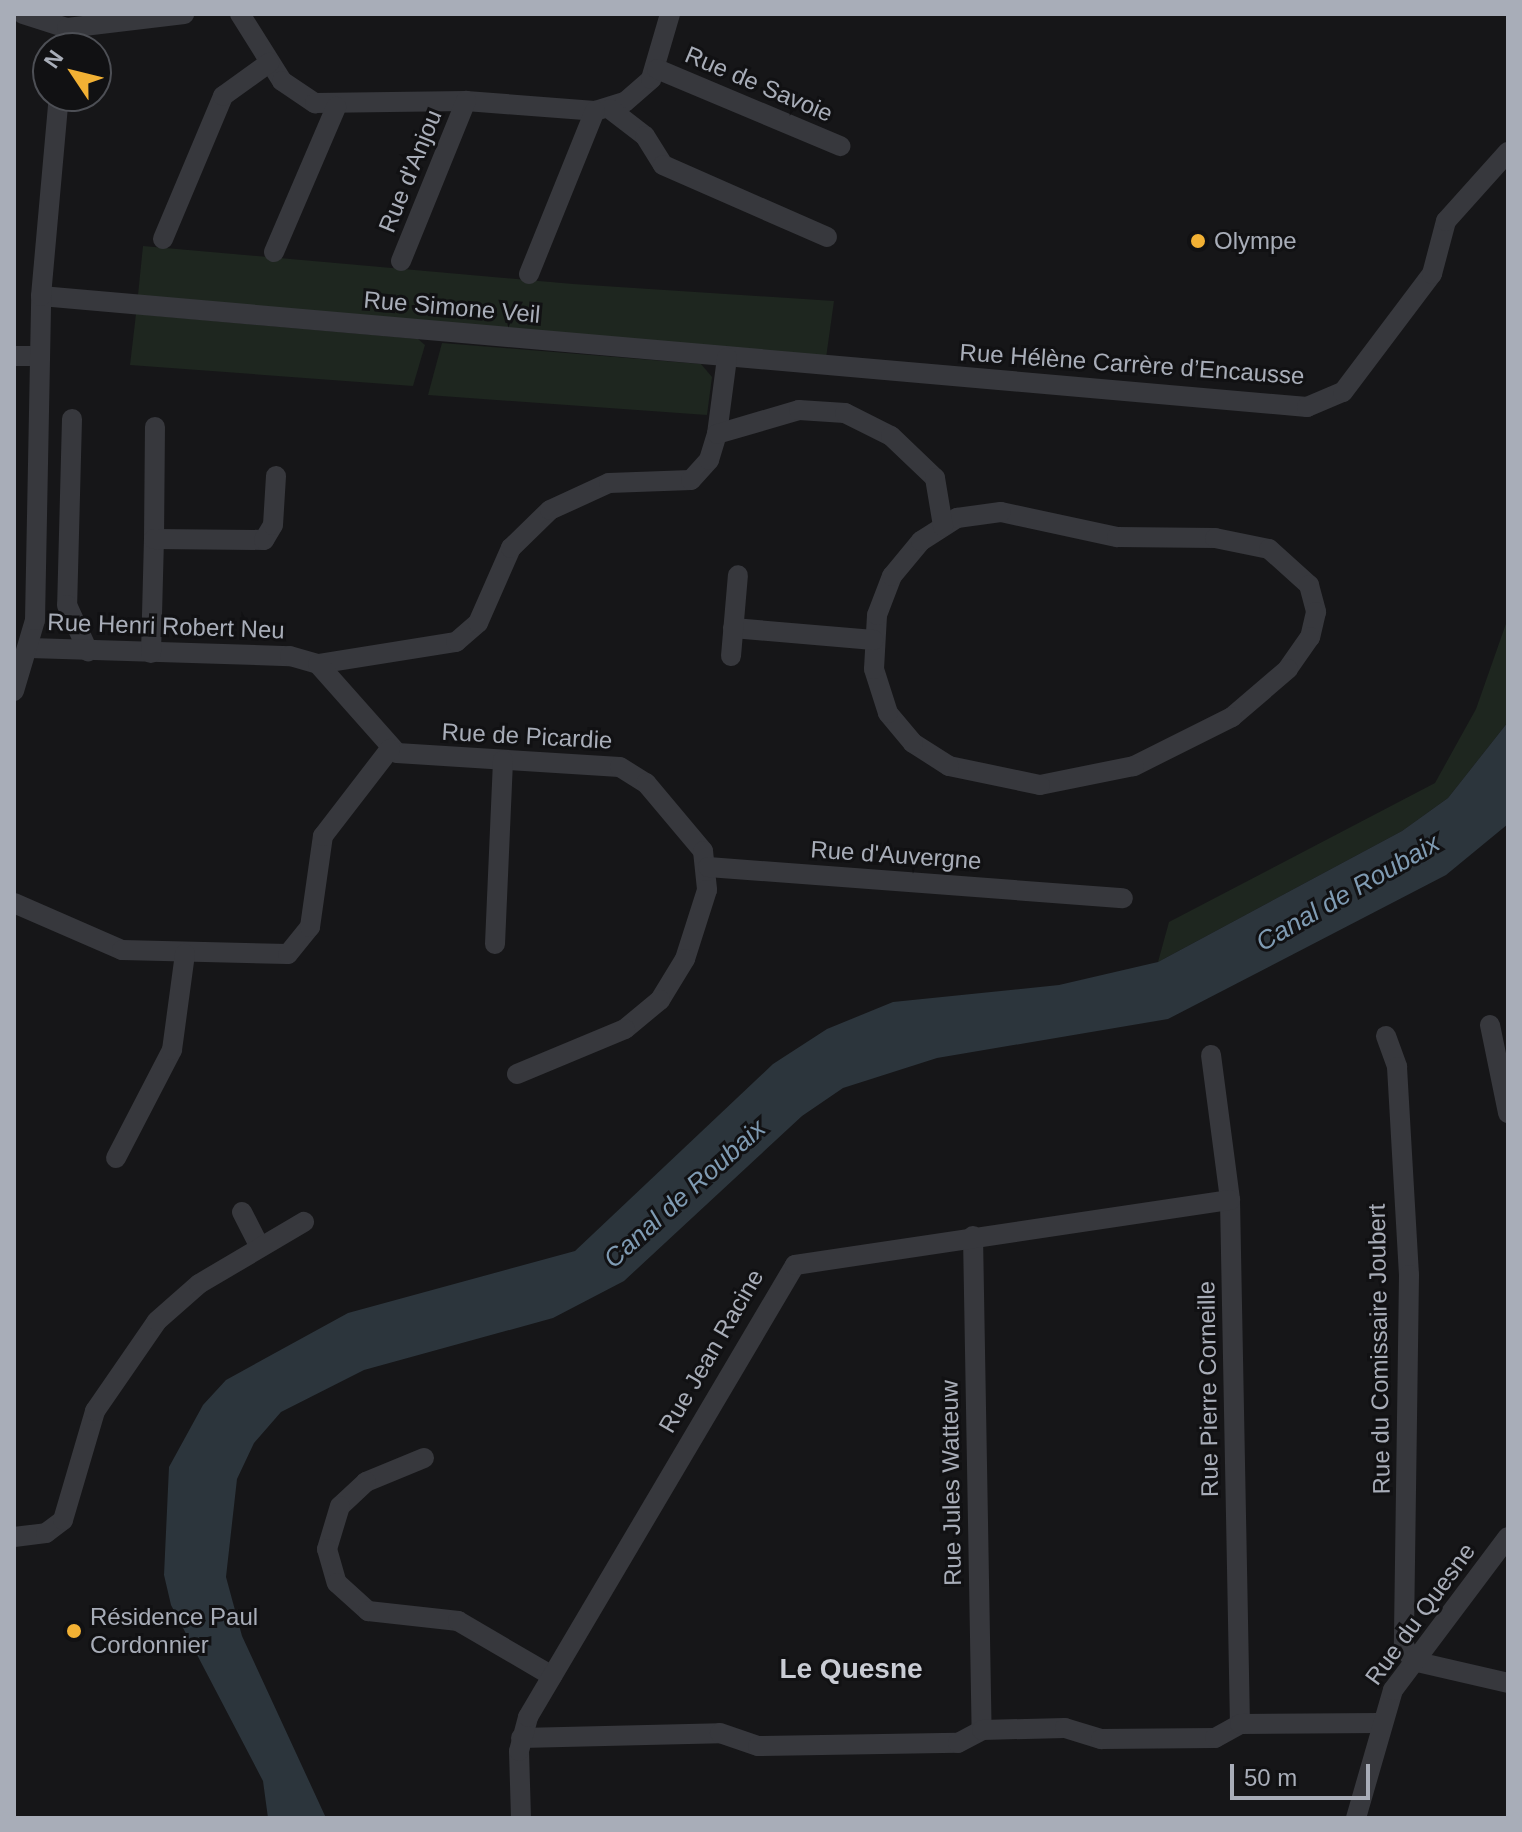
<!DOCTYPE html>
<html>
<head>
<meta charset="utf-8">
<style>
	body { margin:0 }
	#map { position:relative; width:1522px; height:1832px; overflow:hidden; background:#161618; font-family:Helvetica,sans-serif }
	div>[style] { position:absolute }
	.green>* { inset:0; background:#1e261f }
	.water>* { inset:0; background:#2c353c }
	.minor>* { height:20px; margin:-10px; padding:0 10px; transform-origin:10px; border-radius:10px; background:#37383d }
	.dots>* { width:22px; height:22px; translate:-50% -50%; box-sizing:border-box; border:4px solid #111113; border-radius:50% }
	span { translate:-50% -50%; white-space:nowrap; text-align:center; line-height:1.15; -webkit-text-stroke:6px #111113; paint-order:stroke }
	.street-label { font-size:24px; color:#a8adb8 }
	.poi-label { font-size:24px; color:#a8adb8 }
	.left { translate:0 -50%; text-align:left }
	.water-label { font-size:26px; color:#7f9bb3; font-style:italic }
	.quarter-label { font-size:28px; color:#c9ccd4; font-weight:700 }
	.frame { position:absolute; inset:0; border:16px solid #a8adb8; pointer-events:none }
	.north { position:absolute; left:32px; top:32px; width:80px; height:80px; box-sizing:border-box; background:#111113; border:2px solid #4d4f55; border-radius:50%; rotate:305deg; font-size:22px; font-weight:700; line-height:32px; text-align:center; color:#a8adb8 }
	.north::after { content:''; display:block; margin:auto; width:28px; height:36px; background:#f2b134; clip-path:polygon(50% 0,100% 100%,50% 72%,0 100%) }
	.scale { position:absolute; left:1230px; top:1764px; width:140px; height:36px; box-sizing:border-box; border:4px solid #a8adb8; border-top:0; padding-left:10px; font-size:24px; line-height:28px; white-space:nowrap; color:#a8adb8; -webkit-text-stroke:6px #111113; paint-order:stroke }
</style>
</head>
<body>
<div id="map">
	<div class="green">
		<div style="clip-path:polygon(143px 246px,573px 284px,834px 301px,826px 358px,138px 295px)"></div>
		<div style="clip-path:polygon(136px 314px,418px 339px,425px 345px,413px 386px,130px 365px)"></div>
		<div style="clip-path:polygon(442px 343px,701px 364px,712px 377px,707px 415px,428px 395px)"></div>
		<div style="clip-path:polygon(1508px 618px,1508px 722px,1448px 798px,1402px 831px,1158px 962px,1169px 922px,1435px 783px,1476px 709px)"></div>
	</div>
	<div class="water">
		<div style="clip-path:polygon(1508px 722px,1508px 824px,1446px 875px,1168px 1019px,937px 1058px,843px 1088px,802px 1116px,624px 1281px,553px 1318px,364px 1370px,281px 1412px,254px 1443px,237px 1479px,226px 1577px,242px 1636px,326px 1818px,268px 1818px,263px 1781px,171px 1605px,164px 1575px,169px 1467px,203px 1405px,226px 1380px,348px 1313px,575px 1251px,773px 1064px,827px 1029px,893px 1002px,1059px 985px,1158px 962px,1402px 831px,1448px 798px)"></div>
	</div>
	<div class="minor">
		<div style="left:23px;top:14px;width:46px;rotate:17.7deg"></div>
		<div style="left:67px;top:28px;width:118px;rotate:-6.8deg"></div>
		<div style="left:240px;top:14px;width:79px;rotate:57.9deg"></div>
		<div style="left:282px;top:81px;width:40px;rotate:34deg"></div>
		<div style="left:315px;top:103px;width:151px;rotate:-0.8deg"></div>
		<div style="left:466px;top:101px;width:129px;rotate:4.4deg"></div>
		<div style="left:595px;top:111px;width:31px;rotate:-17deg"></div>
		<div style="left:625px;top:102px;width:35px;rotate:-41deg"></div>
		<div style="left:651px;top:79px;width:68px;rotate:-73.7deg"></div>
		<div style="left:657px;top:69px;width:199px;rotate:22.8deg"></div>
		<div style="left:610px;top:109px;width:44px;rotate:37.6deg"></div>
		<div style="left:645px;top:136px;width:34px;rotate:58deg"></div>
		<div style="left:663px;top:165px;width:179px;rotate:23.7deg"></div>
		<div style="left:163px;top:239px;width:155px;rotate:-67.2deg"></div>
		<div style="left:223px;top:96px;width:57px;rotate:-35.7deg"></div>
		<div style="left:274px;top:252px;width:158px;rotate:-66.8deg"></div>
		<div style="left:401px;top:261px;width:173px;rotate:-67.9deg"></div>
		<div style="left:529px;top:274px;width:176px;rotate:-68deg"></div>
		<div style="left:41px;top:296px;width:1271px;rotate:5.01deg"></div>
		<div style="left:1307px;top:407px;width:39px;rotate:-23deg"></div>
		<div style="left:1343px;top:392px;width:148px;rotate:-53deg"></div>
		<div style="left:1432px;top:274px;width:55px;rotate:-75.2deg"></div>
		<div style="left:1446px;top:221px;width:93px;rotate:-48.1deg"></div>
		<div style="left:14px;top:356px;width:26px"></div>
		<div style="left:72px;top:419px;width:186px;rotate:91.5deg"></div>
		<div style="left:67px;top:605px;width:51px;rotate:65.5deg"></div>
		<div style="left:717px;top:434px;width:77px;rotate:-82.5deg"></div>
		<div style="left:1001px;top:512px;width:119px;rotate:12.2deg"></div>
		<div style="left:1117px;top:537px;width:98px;rotate:0.6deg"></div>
		<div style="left:1215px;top:538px;width:55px;rotate:11.5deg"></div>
		<div style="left:1269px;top:549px;width:54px;rotate:42deg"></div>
		<div style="left:1309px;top:585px;width:28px;rotate:75deg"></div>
		<div style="left:1316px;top:612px;width:26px;rotate:103deg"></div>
		<div style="left:1310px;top:637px;width:39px;rotate:125deg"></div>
		<div style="left:1288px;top:669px;width:74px;rotate:139.4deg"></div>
		<div style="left:1232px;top:717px;width:110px;rotate:153.4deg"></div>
		<div style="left:1134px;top:766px;width:96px;rotate:168.6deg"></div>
		<div style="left:1040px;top:785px;width:93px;rotate:-168.2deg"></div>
		<div style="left:949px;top:766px;width:43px;rotate:-147.4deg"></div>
		<div style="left:913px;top:743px;width:39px;rotate:-130deg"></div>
		<div style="left:888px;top:713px;width:46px;rotate:-107.7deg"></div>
		<div style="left:874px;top:669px;width:54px;rotate:-86.8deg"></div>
		<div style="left:877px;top:615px;width:42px;rotate:-69deg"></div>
		<div style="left:892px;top:576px;width:45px;rotate:-50.4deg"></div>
		<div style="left:921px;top:541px;width:43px;rotate:-32.6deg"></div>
		<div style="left:957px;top:518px;width:44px;rotate:-7.8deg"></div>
		<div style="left:154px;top:539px;width:112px;rotate:-89.5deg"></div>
		<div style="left:733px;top:628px;width:141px;rotate:4.9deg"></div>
		<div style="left:30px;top:648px;width:260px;rotate:1.8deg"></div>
		<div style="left:290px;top:656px;width:29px;rotate:16deg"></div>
		<div style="left:318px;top:664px;width:140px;rotate:-9.1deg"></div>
		<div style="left:456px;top:642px;width:29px;rotate:-41deg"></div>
		<div style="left:478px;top:623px;width:82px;rotate:-66.3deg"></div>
		<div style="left:511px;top:548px;width:54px;rotate:-44.3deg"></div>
		<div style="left:550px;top:510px;width:65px;rotate:-24.6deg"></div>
		<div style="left:609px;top:483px;width:82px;rotate:-2.1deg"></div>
		<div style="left:691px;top:480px;width:27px;rotate:-48deg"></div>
		<div style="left:709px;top:460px;width:27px;rotate:-73deg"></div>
		<div style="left:717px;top:434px;width:85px;rotate:-16.3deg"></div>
		<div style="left:799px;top:410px;width:46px;rotate:3.7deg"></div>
		<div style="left:845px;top:413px;width:51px;rotate:26.6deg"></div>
		<div style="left:891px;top:436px;width:61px;rotate:43.7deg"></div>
		<div style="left:935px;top:478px;width:49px;rotate:80.5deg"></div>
		<div style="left:151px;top:653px;width:114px;rotate:-88.5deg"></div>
		<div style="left:154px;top:539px;width:110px;rotate:0.5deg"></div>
		<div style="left:264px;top:540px;width:17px;rotate:-59deg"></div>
		<div style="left:273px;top:525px;width:49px;rotate:-86.5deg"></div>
		<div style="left:731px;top:656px;width:81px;rotate:-85.1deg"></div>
		<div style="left:318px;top:664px;width:119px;rotate:48.4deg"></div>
		<div style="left:397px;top:753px;width:223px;rotate:3.6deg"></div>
		<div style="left:620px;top:767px;width:31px;rotate:32deg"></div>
		<div style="left:646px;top:783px;width:89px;rotate:50deg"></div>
		<div style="left:703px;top:851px;width:39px;rotate:84deg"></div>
		<div style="left:707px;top:890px;width:72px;rotate:107.7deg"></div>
		<div style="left:685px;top:959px;width:48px;rotate:121.4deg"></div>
		<div style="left:660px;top:1000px;width:45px;rotate:140.4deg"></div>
		<div style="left:625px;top:1029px;width:117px;rotate:157.4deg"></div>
		<div style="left:14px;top:691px;width:74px;rotate:-73.5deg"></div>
		<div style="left:35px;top:620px;width:324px;rotate:-88.9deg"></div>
		<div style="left:41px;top:296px;width:201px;rotate:-84.9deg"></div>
		<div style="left:708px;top:867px;width:416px;rotate:4.3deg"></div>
		<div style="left:14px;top:903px;width:118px;rotate:23.5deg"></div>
		<div style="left:122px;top:950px;width:166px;rotate:1.4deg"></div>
		<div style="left:288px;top:954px;width:35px;rotate:-51deg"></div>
		<div style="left:310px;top:927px;width:92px;rotate:-81.9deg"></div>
		<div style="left:323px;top:836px;width:110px;rotate:-52.4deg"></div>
		<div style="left:495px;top:944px;width:184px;rotate:-87.5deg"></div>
		<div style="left:1490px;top:1025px;width:90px;rotate:78.4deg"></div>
		<div style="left:1386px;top:1036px;width:33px;rotate:70deg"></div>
		<div style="left:1397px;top:1067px;width:208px;rotate:86.7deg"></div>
		<div style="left:1409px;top:1275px;width:371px;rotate:90.8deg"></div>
		<div style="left:1404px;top:1646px;width:17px;rotate:59deg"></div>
		<div style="left:1413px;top:1661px;width:98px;rotate:13deg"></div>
		<div style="left:1211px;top:1055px;width:146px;rotate:82.5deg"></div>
		<div style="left:1230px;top:1200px;width:524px;rotate:88.91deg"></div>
		<div style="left:116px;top:1158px;width:122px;rotate:-62.6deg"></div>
		<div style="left:172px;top:1050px;width:97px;rotate:-82.3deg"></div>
		<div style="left:242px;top:1212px;width:39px;rotate:63deg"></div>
		<div style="left:973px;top:1236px;width:494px;rotate:89deg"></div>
		<div style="left:424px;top:1458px;width:63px;rotate:157.5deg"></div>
		<div style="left:366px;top:1482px;width:35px;rotate:137deg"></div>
		<div style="left:340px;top:1506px;width:45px;rotate:106.8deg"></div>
		<div style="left:327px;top:1549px;width:35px;rotate:74deg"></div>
		<div style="left:337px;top:1583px;width:42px;rotate:42.1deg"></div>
		<div style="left:368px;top:1611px;width:91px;rotate:6.3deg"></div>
		<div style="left:458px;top:1621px;width:109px;rotate:30.3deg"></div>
		<div style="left:14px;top:1537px;width:32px;rotate:-7deg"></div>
		<div style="left:46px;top:1533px;width:21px;rotate:-37deg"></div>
		<div style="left:63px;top:1520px;width:114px;rotate:-73.6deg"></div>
		<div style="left:95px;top:1411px;width:109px;rotate:-55.4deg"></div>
		<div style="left:157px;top:1321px;width:56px;rotate:-41.4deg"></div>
		<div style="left:199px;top:1284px;width:122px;rotate:-30.6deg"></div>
		<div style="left:521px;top:1738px;width:199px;rotate:-1.4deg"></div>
		<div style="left:720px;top:1733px;width:40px;rotate:18.9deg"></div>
		<div style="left:758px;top:1746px;width:200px;rotate:-0.9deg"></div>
		<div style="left:958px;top:1743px;width:27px;rotate:-28deg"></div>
		<div style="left:982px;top:1730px;width:83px;rotate:-1.4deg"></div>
		<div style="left:1065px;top:1728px;width:38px;rotate:17deg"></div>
		<div style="left:1101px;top:1739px;width:114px;rotate:-0.5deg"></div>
		<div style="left:1215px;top:1738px;width:29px;rotate:-29deg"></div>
		<div style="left:1240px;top:1724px;width:139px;rotate:-0.4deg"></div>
		<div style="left:521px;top:1818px;width:67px;rotate:-91.7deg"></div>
		<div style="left:519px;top:1751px;width:35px;rotate:-75deg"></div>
		<div style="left:528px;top:1717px;width:525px;rotate:-59.43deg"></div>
		<div style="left:795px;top:1265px;width:440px;rotate:-8.5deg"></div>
		<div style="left:1356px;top:1818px;width:133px;rotate:-73.9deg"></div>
		<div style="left:1393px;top:1690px;width:191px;rotate:-53.1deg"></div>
	</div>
	<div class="dots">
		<div style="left:1198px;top:241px;background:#f2b134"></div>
		<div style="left:74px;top:1631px;background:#f2b134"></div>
	</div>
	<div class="street-label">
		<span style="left:759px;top:84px;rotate:23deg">Rue de Savoie</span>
		<span style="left:410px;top:171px;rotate:-68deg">Rue d'Anjou</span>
		<span style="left:452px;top:307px;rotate:5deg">Rue Simone Veil</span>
		<span style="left:1132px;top:364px;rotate:4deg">Rue Hélène Carrère d’Encausse</span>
		<span style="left:166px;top:626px;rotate:2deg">Rue Henri Robert Neu</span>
		<span style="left:527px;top:736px;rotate:3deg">Rue de Picardie</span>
		<span style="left:896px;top:855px;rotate:4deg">Rue d'Auvergne</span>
		<span style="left:1379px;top:1349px;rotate:-91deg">Rue du Comissaire Joubert</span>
		<span style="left:711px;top:1351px;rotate:-60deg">Rue Jean Racine</span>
		<span style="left:1208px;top:1389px;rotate:-91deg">Rue Pierre Corneille</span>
		<span style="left:951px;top:1483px;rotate:-91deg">Rue Jules Watteuw</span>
		<span style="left:1420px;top:1614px;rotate:-54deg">Rue du Quesne</span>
	</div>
	<div class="poi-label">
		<span class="left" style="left:1214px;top:241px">Olympe</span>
		<span class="left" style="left:90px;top:1631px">Résidence Paul<br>Cordonnier</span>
	</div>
	<div class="water-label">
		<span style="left:1348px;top:893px;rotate:-30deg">Canal de Roubaix</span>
		<span style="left:685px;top:1194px;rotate:-42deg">Canal de Roubaix</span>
	</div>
	<div class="quarter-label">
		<span style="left:851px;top:1669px">Le Quesne</span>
	</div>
	<div class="frame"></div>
	<div class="north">N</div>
	<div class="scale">50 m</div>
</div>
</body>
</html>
